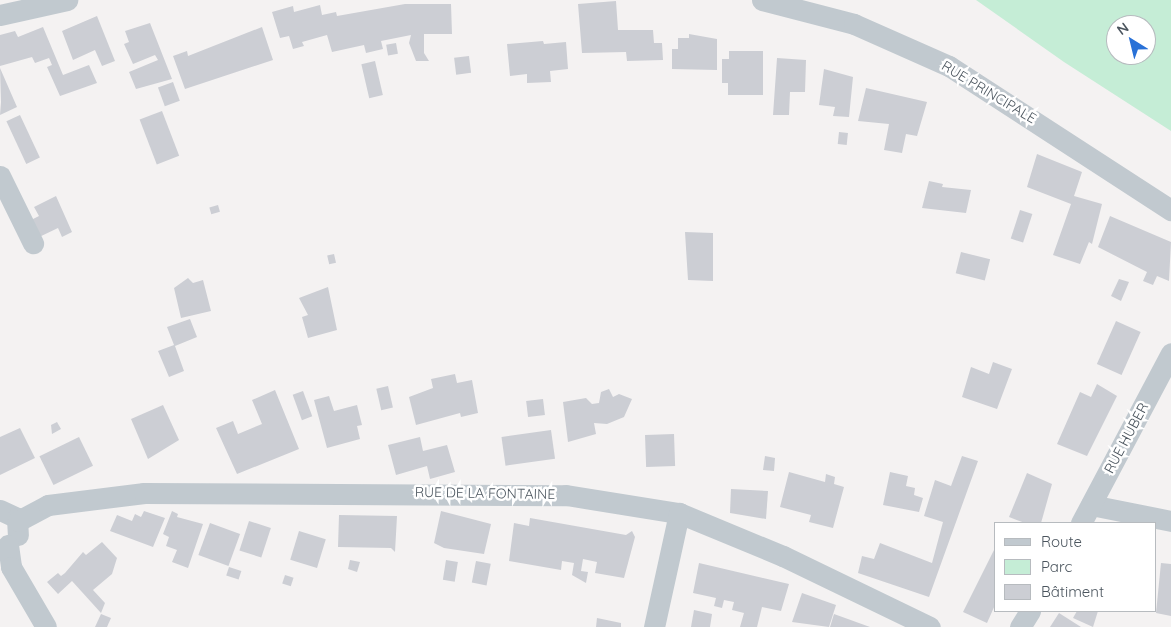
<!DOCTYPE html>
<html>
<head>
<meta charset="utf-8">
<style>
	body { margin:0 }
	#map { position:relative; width:1171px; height:627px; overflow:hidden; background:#f4f2f2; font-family:Quicksand,sans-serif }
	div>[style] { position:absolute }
	.green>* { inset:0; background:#c5edd6 }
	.building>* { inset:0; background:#ccced4; transform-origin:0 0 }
	.minor>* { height:21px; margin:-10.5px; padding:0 10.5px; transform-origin:10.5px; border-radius:10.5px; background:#c1c9cf }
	span { translate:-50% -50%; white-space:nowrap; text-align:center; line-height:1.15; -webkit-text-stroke:5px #fff; paint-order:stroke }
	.street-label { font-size:14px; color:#4b555e }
	.legend { position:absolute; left:994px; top:522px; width:162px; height:90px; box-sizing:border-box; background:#fff; border:1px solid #b7bbbf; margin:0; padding:6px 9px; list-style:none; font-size:15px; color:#4b555e }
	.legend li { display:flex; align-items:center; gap:10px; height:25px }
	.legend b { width:25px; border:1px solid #b7bbbf }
	.north { position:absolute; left:1106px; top:15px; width:50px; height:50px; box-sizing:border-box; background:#fff; border:1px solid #b7bbbf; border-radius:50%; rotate:324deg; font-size:14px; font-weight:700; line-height:20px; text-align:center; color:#4b555e }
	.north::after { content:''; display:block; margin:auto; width:18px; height:22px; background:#2971d7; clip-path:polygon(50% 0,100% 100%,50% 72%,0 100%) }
</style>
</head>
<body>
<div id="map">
	<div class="green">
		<div style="clip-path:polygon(evenodd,976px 0,1171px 0,1171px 131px,1064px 62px,976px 0,1116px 25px,1146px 25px,1146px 55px,1116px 55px,1116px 25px)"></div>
	</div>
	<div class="building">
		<div style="clip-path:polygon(616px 1px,618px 30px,653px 30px,654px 43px,662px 43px,663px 60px,627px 61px,626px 52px,582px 53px,578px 4px)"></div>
		<div style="clip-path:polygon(405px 4px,451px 4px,452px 34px,424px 34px,424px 53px,429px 61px,416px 61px,409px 43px,411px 35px,381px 41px,383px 49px,366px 53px,364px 45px,332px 52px,327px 35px,302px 42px,304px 46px,293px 49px,289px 36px,280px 38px,272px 12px,293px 6px,294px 12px,320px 5px,322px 15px,336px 12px,337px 16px)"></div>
		<div style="clip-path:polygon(97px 16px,115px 61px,102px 66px,95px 50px,73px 60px,62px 31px)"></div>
		<div style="clip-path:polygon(150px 23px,172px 79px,136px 89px,129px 72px,158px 60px,155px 55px,133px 64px,124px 44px,129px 42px,125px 31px)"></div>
		<div style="clip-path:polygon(43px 27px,63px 75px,89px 65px,97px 83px,60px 96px,47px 67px,52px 65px,49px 58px,35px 63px,32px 57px,0 66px,0 35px,15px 31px,18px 37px)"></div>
		<div style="clip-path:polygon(262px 27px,273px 60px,185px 89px,173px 56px,187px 51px,188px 56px)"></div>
		<div style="clip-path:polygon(689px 34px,717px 39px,717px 70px,672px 69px,672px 49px,678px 49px,678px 38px,689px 38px)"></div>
		<div style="clip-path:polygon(543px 41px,544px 44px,566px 42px,568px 69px,550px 71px,551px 82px,527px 83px,527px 74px,510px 76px,507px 44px)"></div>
		<div style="left:396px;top:43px;width:11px;height:10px;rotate:80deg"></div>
		<div style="clip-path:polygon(729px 51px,763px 51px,763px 95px,728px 95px,728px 83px,722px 83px,722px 59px,729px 59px)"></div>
		<div style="left:469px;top:56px;width:17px;height:15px;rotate:83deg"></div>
		<div style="clip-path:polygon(777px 58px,806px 60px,805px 92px,790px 92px,789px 115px,773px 115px)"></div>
		<div style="left:375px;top:61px;width:35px;height:14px;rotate:77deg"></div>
		<div style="clip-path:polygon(0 68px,17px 107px,0 115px,1px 102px)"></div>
		<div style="clip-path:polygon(824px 69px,853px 77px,849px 117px,833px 116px,835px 107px,819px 105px)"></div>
		<div style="left:173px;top:82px;width:20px;height:16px;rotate:70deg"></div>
		<div style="clip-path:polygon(866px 88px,927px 102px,917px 136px,906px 134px,902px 153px,884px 150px,889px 124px,858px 121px)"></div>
		<div style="left:162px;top:111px;width:48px;height:24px;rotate:69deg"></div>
		<div style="left:20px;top:115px;width:47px;height:15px;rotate:65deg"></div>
		<div style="left:839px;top:132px;width:9px;height:12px;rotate:6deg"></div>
		<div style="clip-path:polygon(1037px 154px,1082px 172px,1074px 196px,1102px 204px,1092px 244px,1089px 242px,1080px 264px,1053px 255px,1071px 204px,1027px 187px)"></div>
		<div style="clip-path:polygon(929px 181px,943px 184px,942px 187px,971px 190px,966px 213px,922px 208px)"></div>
		<div style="clip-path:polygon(56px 196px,72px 232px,62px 237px,58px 228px,35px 239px,27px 222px,39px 216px,34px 207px)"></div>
		<div style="left:218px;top:205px;width:7px;height:9px;rotate:74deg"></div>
		<div style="left:1020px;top:210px;width:13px;height:30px;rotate:18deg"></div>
		<div style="clip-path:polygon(1110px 216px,1171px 242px,1169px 281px,1157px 276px,1153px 285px,1143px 281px,1147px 272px,1098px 247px)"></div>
		<div style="clip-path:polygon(685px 232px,713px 233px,713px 281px,688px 280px)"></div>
		<div style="left:961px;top:252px;width:30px;height:22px;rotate:14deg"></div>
		<div style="left:334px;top:254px;width:9px;height:7px;rotate:77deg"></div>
		<div style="clip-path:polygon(188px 278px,193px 283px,203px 280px,211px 311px,181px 318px,174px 288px)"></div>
		<div style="clip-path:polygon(1119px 279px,1129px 282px,1121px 301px,1111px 296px)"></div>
		<div style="clip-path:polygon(328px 287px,337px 330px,308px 338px,302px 317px,308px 315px,299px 298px)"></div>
		<div style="clip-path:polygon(190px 319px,197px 337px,175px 346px,184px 371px,169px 377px,158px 351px,174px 345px,167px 327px)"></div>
		<div style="left:1116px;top:321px;width:27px;height:47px;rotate:24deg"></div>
		<div style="clip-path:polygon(993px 362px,1012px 369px,997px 409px,962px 397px,971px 367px,989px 374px)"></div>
		<div style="clip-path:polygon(455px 374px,457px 383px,472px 380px,478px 413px,461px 417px,460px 413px,416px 425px,409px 397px,433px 388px,431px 379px)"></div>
		<div style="clip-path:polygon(1097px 384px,1117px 396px,1087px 456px,1057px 444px,1080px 392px,1091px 397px)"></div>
		<div style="left:388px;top:386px;width:22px;height:12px;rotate:77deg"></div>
		<div style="clip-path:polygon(609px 389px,613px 397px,619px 394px,632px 399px,624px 417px,607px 424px,594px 423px,596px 434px,568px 442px,563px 402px,586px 398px,592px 404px,599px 403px,601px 392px)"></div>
		<div style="clip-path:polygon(275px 390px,299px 449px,237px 474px,216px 428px,233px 421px,238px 434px,262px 424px,252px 400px)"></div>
		<div style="left:303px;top:391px;width:27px;height:11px;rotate:70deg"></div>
		<div style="clip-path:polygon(329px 396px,334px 411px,357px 405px,362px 425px,357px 426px,360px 439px,327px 448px,314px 400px)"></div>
		<div style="left:543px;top:399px;width:16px;height:17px;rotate:83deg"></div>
		<div style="clip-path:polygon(163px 405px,179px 440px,148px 459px,131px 419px)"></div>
		<div style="clip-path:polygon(57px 422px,61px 429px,52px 434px,51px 425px)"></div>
		<div style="clip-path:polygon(20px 428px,35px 458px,0 475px,0 437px)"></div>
		<div style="left:551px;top:430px;width:29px;height:50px;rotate:82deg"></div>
		<div style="left:674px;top:434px;width:32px;height:29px;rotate:88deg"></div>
		<div style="left:79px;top:437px;width:32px;height:44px;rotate:64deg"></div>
		<div style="clip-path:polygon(420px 437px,423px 451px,447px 445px,455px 472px,430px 479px,427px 466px,396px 475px,388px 445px)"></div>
		<div style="clip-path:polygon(765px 456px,775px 458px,774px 471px,763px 470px)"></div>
		<div style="clip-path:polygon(962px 456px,978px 461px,929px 597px,858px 573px,862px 556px,874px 559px,880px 543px,932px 563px,943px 522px,924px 516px,935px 480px,951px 486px)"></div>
		<div style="clip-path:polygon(789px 472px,825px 482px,826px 474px,835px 477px,834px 484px,844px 487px,833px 528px,809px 522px,811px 515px,780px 507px)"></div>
		<div style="clip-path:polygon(890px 472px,908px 476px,906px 486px,915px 488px,914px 495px,923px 498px,919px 512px,883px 505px)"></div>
		<div style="clip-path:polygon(1027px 473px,1052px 484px,1041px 523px,1025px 523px,1009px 517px)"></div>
		<div style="clip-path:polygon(731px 489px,768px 491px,766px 519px,730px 513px)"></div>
		<div style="clip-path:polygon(144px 511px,165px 518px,153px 547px,110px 531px,117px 515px,132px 521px,135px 514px,141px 517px)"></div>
		<div style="clip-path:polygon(172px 511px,178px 514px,177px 517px,203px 524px,188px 568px,172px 562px,177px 550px,166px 546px,169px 537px,163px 534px)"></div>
		<div style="clip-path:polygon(441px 511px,491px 524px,484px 554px,444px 548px,434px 543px)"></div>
		<div style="clip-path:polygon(339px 515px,397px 516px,395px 552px,391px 548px,338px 547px)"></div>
		<div style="clip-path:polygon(530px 518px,626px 535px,632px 531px,635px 537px,624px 578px,595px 573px,597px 562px,583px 559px,581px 571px,588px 572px,586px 583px,572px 575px,574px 563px,562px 561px,561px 570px,509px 561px,514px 523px,529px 526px)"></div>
		<div style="left:249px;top:521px;width:23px;height:31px;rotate:18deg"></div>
		<div style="left:210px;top:523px;width:32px;height:34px;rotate:20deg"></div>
		<div style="left:299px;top:531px;width:28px;height:30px;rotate:17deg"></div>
		<div style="clip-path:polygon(102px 542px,117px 558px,112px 574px,93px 590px,105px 603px,101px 613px,72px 581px,58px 594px,47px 582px,58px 573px,61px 576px,65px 573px,83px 552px,86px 555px)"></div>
		<div style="clip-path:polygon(995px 548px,995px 605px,987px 623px,963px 612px)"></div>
		<div style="clip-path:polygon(350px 560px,360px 562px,357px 572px,348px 569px)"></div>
		<div style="left:446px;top:560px;width:12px;height:20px;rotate:9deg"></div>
		<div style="left:476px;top:561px;width:15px;height:22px;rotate:11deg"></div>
		<div style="clip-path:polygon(699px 563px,789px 584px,781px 611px,762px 607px,757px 627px,740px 627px,744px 613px,732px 610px,734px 602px,724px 600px,722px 608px,714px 606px,716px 598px,693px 593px)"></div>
		<div style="clip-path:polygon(1161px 563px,1171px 564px,1171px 616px,1156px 613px)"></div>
		<div style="left:229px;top:567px;width:13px;height:9px;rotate:18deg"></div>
		<div style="left:285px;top:575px;width:9px;height:9px;rotate:18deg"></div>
		<div style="clip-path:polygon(802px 593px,836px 605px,829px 627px,792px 622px)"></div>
		<div style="clip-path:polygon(694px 610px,712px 614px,710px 627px,691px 627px)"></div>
		<div style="clip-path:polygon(1077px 611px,1098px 611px,1093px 627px,1073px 618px)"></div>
		<div style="clip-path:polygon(1059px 613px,1081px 627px,1050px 627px)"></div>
		<div style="clip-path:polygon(101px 614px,111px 618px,107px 627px,95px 627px)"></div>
		<div style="clip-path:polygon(834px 614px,870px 627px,830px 627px)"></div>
		<div style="clip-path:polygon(597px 618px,621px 623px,621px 627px,596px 627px)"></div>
	</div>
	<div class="minor">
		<div style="left:762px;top:0;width:95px;rotate:14.6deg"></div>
		<div style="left:854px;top:24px;width:104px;rotate:23.9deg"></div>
		<div style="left:949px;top:66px;width:265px;rotate:33deg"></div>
		<div style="left:0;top:15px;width:69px;rotate:-12.6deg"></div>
		<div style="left:0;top:176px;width:75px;rotate:63.8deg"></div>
		<div style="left:1091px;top:505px;width:82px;rotate:11.3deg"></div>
		<div style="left:0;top:510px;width:19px;rotate:25deg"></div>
		<div style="left:17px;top:518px;width:17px;rotate:87deg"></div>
		<div style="left:18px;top:521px;width:34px;rotate:-28deg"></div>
		<div style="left:48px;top:505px;width:97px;rotate:-7.1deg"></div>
		<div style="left:144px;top:493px;width:422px;rotate:0.3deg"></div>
		<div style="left:566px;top:495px;width:114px;rotate:9.1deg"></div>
		<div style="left:679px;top:513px;width:113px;rotate:22.5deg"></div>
		<div style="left:783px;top:556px;width:163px;rotate:25.8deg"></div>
		<div style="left:1081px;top:523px;width:192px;rotate:-62.1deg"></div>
		<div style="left:8px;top:545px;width:22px;rotate:82deg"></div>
		<div style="left:11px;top:567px;width:69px;rotate:59.7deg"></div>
		<div style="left:654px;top:627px;width:117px;rotate:-77.6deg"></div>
		<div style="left:1020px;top:627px;width:19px;rotate:-58deg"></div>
	</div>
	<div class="street-label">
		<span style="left:989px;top:92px;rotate:31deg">RUE PRINCIPALE</span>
		<span style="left:1126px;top:438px;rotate:-62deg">RUE HUBER</span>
		<span style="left:485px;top:493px;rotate:1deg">RUE DE LA FONTAINE</span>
	</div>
	<ul class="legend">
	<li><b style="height:6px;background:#c1c9cf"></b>Route</li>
	<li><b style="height:14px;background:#c5edd6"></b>Parc</li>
	<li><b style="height:14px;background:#ccced4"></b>Bâtiment</li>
	</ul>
	<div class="north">N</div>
</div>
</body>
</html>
